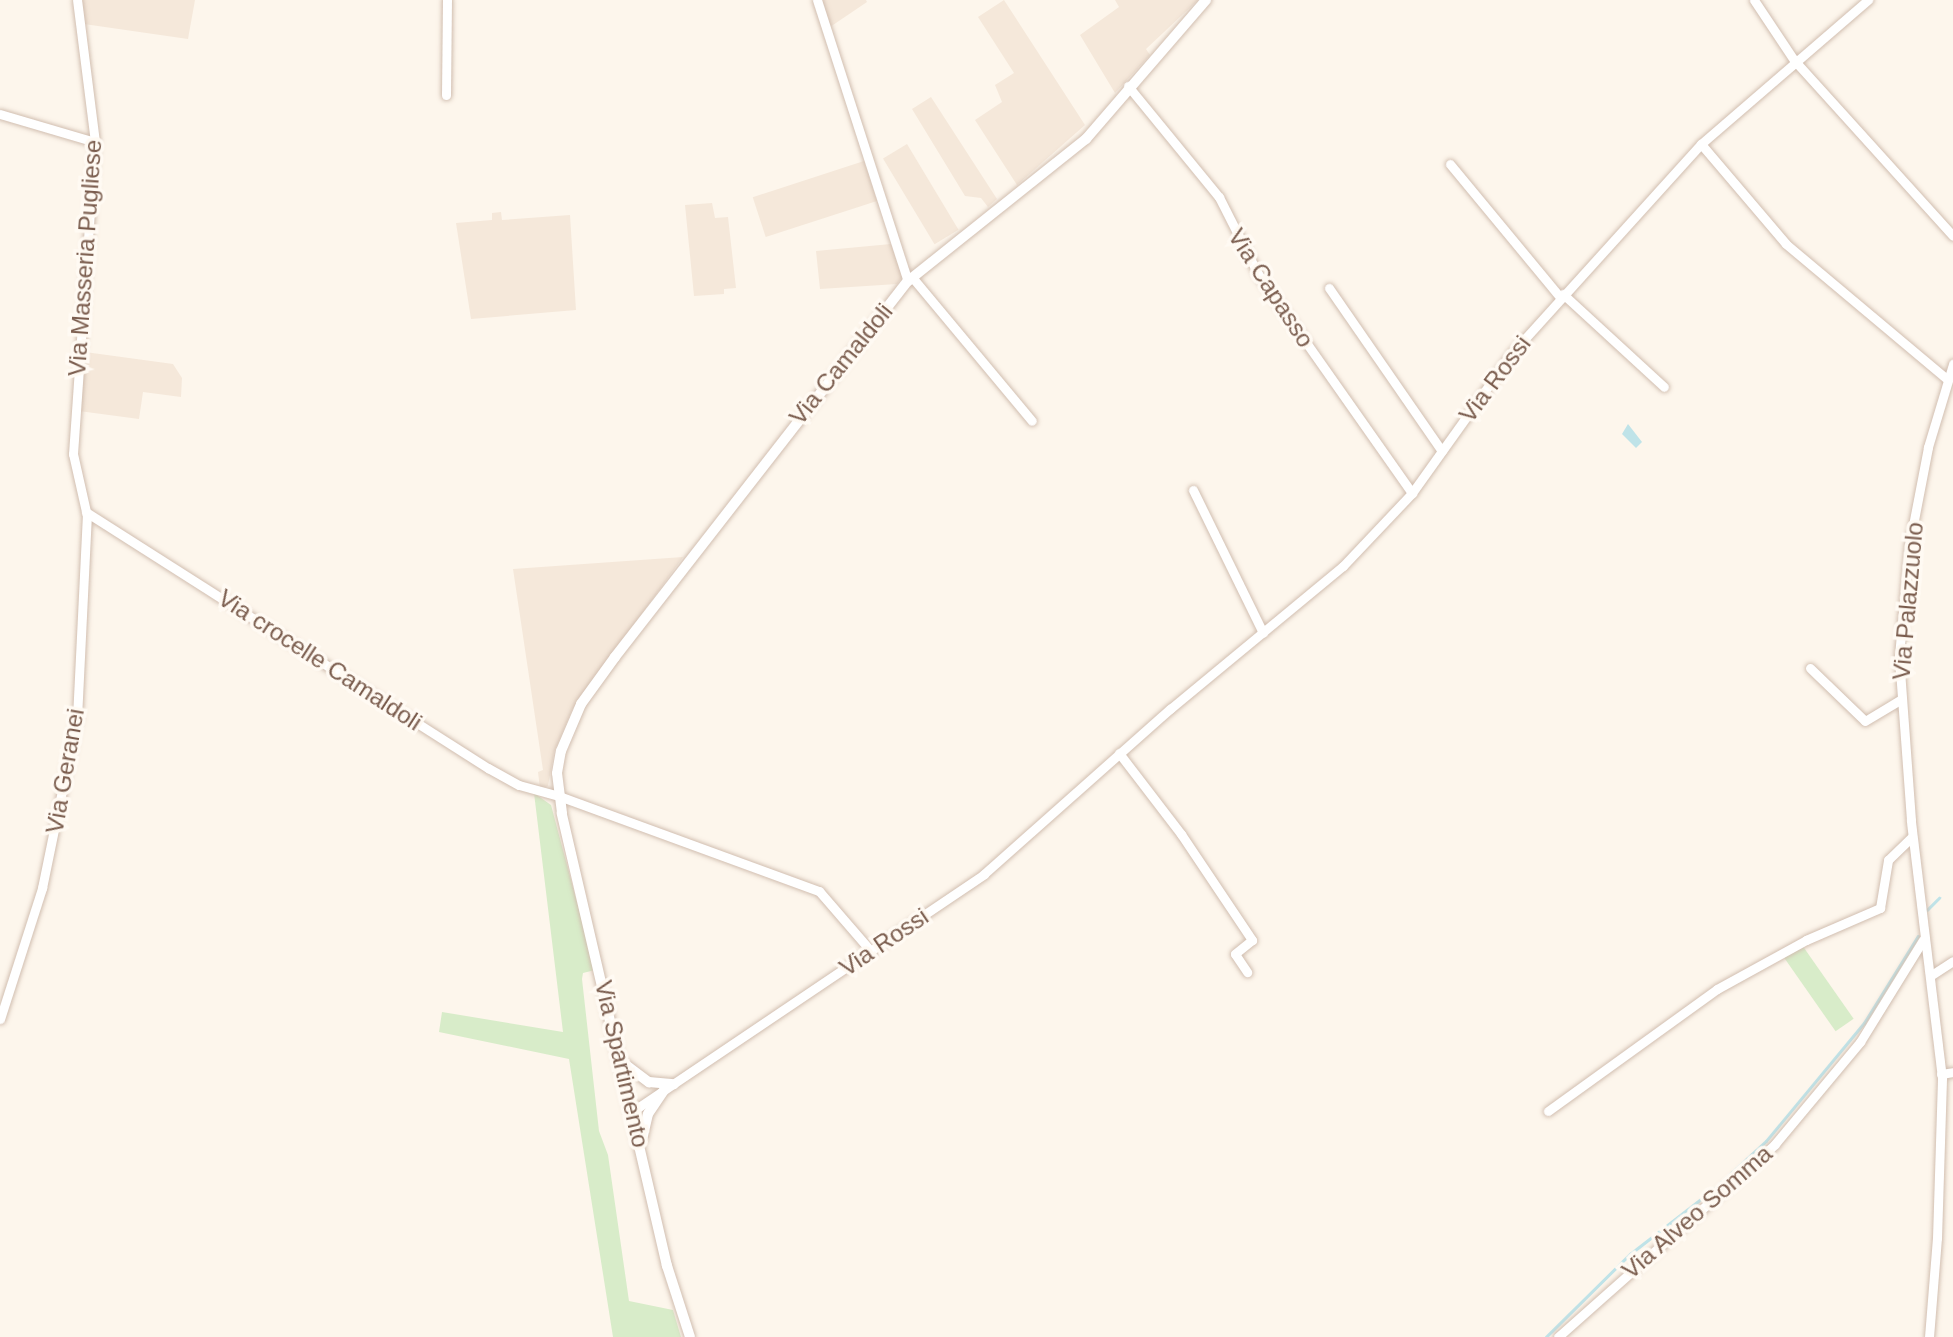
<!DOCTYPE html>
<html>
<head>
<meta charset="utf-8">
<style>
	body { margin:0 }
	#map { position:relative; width:1953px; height:1337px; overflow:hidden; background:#fdf6ec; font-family:Helvetica,sans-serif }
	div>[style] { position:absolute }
	.residential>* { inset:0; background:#f5e8da; transform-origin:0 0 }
	.green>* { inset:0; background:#d8ecc9; transform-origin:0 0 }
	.water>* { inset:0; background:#bfe3e8 }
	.stream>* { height:2.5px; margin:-1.25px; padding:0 1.25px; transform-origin:1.25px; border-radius:1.25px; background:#bfe3e8 }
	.roads { filter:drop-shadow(0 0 2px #d1beb0) drop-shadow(0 0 2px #d1beb0) }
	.minor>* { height:9px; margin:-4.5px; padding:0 4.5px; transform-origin:4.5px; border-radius:4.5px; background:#fff }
	.tertiary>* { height:10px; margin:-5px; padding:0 5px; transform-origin:5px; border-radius:5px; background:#fff }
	span { translate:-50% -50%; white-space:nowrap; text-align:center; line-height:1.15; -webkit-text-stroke:7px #fffaf3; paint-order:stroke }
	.street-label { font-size:24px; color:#7a5c4d }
</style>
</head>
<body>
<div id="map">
	<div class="residential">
		<div style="clip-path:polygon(81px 0,195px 0,188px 39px,84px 24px)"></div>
		<div style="clip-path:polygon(821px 0,866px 0,867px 2px,830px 27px)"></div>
		<div style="clip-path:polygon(1004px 0,1085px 125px,1017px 185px,975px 120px,1002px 102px,995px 85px,1014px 73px,978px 17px)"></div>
		<div style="clip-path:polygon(1115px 0,1198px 0,1146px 49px,1150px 55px,1115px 93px,1080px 35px,1119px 7px)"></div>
		<div style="clip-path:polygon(931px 97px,997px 199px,988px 207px,981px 198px,965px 196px,912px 109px)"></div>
		<div style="left:907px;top:144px;width:100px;height:28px;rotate:59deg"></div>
		<div style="left:864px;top:161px;width:42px;height:117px;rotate:72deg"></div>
		<div style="clip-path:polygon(712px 203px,715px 218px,728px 217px,736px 288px,724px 289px,724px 294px,694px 296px,685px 205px)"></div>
		<div style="clip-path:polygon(501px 212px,502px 220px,570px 215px,576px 310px,471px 319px,456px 223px,492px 220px,492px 213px)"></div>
		<div style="clip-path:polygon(891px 244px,902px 277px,897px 284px,820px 289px,816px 251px)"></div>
		<div style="clip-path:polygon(85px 352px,173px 364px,182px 378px,181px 397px,143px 392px,139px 419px,79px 411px)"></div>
		<div style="clip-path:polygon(683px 557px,572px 710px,554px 752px,548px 786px,540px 789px,538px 772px,543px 770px,513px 569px)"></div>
	</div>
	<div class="green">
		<div style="clip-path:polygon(534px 793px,551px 805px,595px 970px,583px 973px,582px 979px,599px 1131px,608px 1155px,629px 1301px,673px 1310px,681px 1337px,613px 1337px,569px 1059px,439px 1032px,442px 1012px,563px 1032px)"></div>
		<div style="left:1802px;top:945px;width:90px;height:22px;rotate:55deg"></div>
	</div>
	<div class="water">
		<div style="clip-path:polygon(1628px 424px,1642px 442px,1636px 448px,1622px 434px)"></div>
	</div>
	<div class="stream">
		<div style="left:1927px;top:910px;width:17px;rotate:-45deg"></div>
		<div style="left:1546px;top:1337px;width:118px;rotate:-44.7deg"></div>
		<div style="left:1630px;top:1254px;width:108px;rotate:-37.8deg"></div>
		<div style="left:1715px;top:1188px;width:69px;rotate:-42.7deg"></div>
		<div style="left:1766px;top:1141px;width:153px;rotate:-50.3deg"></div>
		<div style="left:1864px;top:1023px;width:102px;rotate:-58.2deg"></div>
	</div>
	<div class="roads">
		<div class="minor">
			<div style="left:817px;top:0;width:295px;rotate:72.1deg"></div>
			<div style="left:1754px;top:0;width:72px;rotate:56.3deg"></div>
			<div style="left:1794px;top:60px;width:237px;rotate:47.9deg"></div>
			<div style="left:1128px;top:86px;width:144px;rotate:50.7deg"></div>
			<div style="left:1219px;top:197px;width:86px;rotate:63.1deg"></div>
			<div style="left:1258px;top:274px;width:268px;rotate:54.9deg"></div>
			<div style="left:446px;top:95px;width:95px;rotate:-89.4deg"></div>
			<div style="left:0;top:114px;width:99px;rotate:16.4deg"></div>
			<div style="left:1701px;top:144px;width:131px;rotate:49.6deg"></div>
			<div style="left:1786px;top:244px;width:210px;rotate:40deg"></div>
			<div style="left:1450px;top:164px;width:173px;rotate:50.4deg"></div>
			<div style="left:912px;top:277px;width:187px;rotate:50.2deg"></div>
			<div style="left:1329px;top:288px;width:198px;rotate:55.3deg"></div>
			<div style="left:1563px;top:294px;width:137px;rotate:42.6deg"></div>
			<div style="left:1193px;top:490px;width:159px;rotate:63.9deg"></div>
			<div style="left:86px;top:512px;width:477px;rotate:32.5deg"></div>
			<div style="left:488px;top:768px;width:35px;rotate:29deg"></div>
			<div style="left:519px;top:785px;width:41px;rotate:15.4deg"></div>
			<div style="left:559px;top:796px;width:277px;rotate:20.1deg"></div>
			<div style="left:819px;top:891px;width:77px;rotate:49.2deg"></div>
			<div style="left:1810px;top:668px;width:76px;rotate:43.9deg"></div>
			<div style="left:1865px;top:721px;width:41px;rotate:-31deg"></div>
			<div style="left:1119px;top:753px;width:102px;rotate:52.6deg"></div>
			<div style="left:1181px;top:834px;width:128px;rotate:56.2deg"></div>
			<div style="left:1252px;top:940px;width:22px;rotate:141deg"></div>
			<div style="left:1235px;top:954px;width:22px;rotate:56deg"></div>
			<div style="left:1930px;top:976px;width:27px;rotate:-33deg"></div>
			<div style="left:0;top:1019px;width:138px;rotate:-72.2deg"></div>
			<div style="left:42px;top:888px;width:174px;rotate:-78.4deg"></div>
			<div style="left:77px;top:718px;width:202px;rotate:-87.2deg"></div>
			<div style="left:87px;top:516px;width:64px;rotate:-102.7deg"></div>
			<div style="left:73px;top:454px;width:313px;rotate:-86deg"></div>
			<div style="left:95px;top:142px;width:143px;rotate:-97.2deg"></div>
			<div style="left:1941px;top:1074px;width:12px;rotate:-9deg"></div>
			<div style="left:633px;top:1111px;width:424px;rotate:-34deg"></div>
			<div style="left:984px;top:874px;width:249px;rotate:-41.6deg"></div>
			<div style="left:1170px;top:709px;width:224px;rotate:-39.6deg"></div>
			<div style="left:1343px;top:566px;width:100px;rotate:-46.6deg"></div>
			<div style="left:1412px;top:493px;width:172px;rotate:-54.5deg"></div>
			<div style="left:1512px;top:353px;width:282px;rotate:-47.9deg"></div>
			<div style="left:1701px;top:144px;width:221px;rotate:-40.8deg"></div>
			<div style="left:1548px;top:1111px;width:208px;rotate:-35.8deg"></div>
			<div style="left:1717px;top:989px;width:102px;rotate:-28.8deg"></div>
			<div style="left:1806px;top:940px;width:81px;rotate:-23.4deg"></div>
			<div style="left:1880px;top:908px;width:49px;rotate:-80.5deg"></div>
			<div style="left:1888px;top:860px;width:33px;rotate:-44deg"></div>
			<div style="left:1558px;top:1337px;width:290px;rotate:-41.6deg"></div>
			<div style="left:1775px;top:1144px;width:133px;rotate:-50.2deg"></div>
			<div style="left:1860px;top:1042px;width:120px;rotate:-58.3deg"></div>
			<div style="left:1929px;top:1337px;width:99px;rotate:-85.4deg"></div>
			<div style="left:1937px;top:1238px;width:160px;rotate:-88.2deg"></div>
			<div style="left:1942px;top:1078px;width:260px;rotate:-96.9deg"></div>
			<div style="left:1911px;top:820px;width:164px;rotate:-94.2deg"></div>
			<div style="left:1899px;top:656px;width:110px;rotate:-84.8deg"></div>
			<div style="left:1909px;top:546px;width:101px;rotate:-79.1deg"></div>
			<div style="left:1928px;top:447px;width:87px;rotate:-73.2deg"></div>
		</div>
		<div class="tertiary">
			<div style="left:622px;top:1062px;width:34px;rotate:37deg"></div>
			<div style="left:649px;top:1082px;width:25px;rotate:5deg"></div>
			<div style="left:642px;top:1140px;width:27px;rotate:-77deg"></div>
			<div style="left:648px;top:1114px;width:29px;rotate:-56deg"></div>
			<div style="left:690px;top:1337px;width:75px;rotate:-107.9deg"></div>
			<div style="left:667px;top:1266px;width:465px;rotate:-103.1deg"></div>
			<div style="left:562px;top:813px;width:40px;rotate:-97.1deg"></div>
			<div style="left:557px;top:773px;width:22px;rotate:-80deg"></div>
			<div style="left:561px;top:751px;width:51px;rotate:-66.9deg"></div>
			<div style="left:581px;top:704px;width:58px;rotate:-54.1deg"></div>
			<div style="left:615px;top:657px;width:477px;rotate:-52.1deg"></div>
			<div style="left:908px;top:281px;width:228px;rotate:-38.6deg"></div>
			<div style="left:1086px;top:139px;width:184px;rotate:-49.2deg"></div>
		</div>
	</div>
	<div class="street-label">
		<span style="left:85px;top:258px;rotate:-86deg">Via Masseria Pugliese</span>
		<span style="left:1271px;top:288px;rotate:57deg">Via Capasso</span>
		<span style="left:841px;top:364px;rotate:-51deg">Via Camaldoli</span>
		<span style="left:1495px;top:379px;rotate:-53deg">Via Rossi</span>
		<span style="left:1908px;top:601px;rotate:-85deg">Via Palazzuolo</span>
		<span style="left:320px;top:660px;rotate:33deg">Via crocelle Camaldoli</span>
		<span style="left:65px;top:771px;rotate:-80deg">Via Geranei</span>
		<span style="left:884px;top:942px;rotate:-34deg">Via Rossi</span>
		<span style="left:622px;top:1064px;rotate:77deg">Via Spartimento</span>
		<span style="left:1697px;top:1212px;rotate:-41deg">Via Alveo Somma</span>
	</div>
</div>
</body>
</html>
